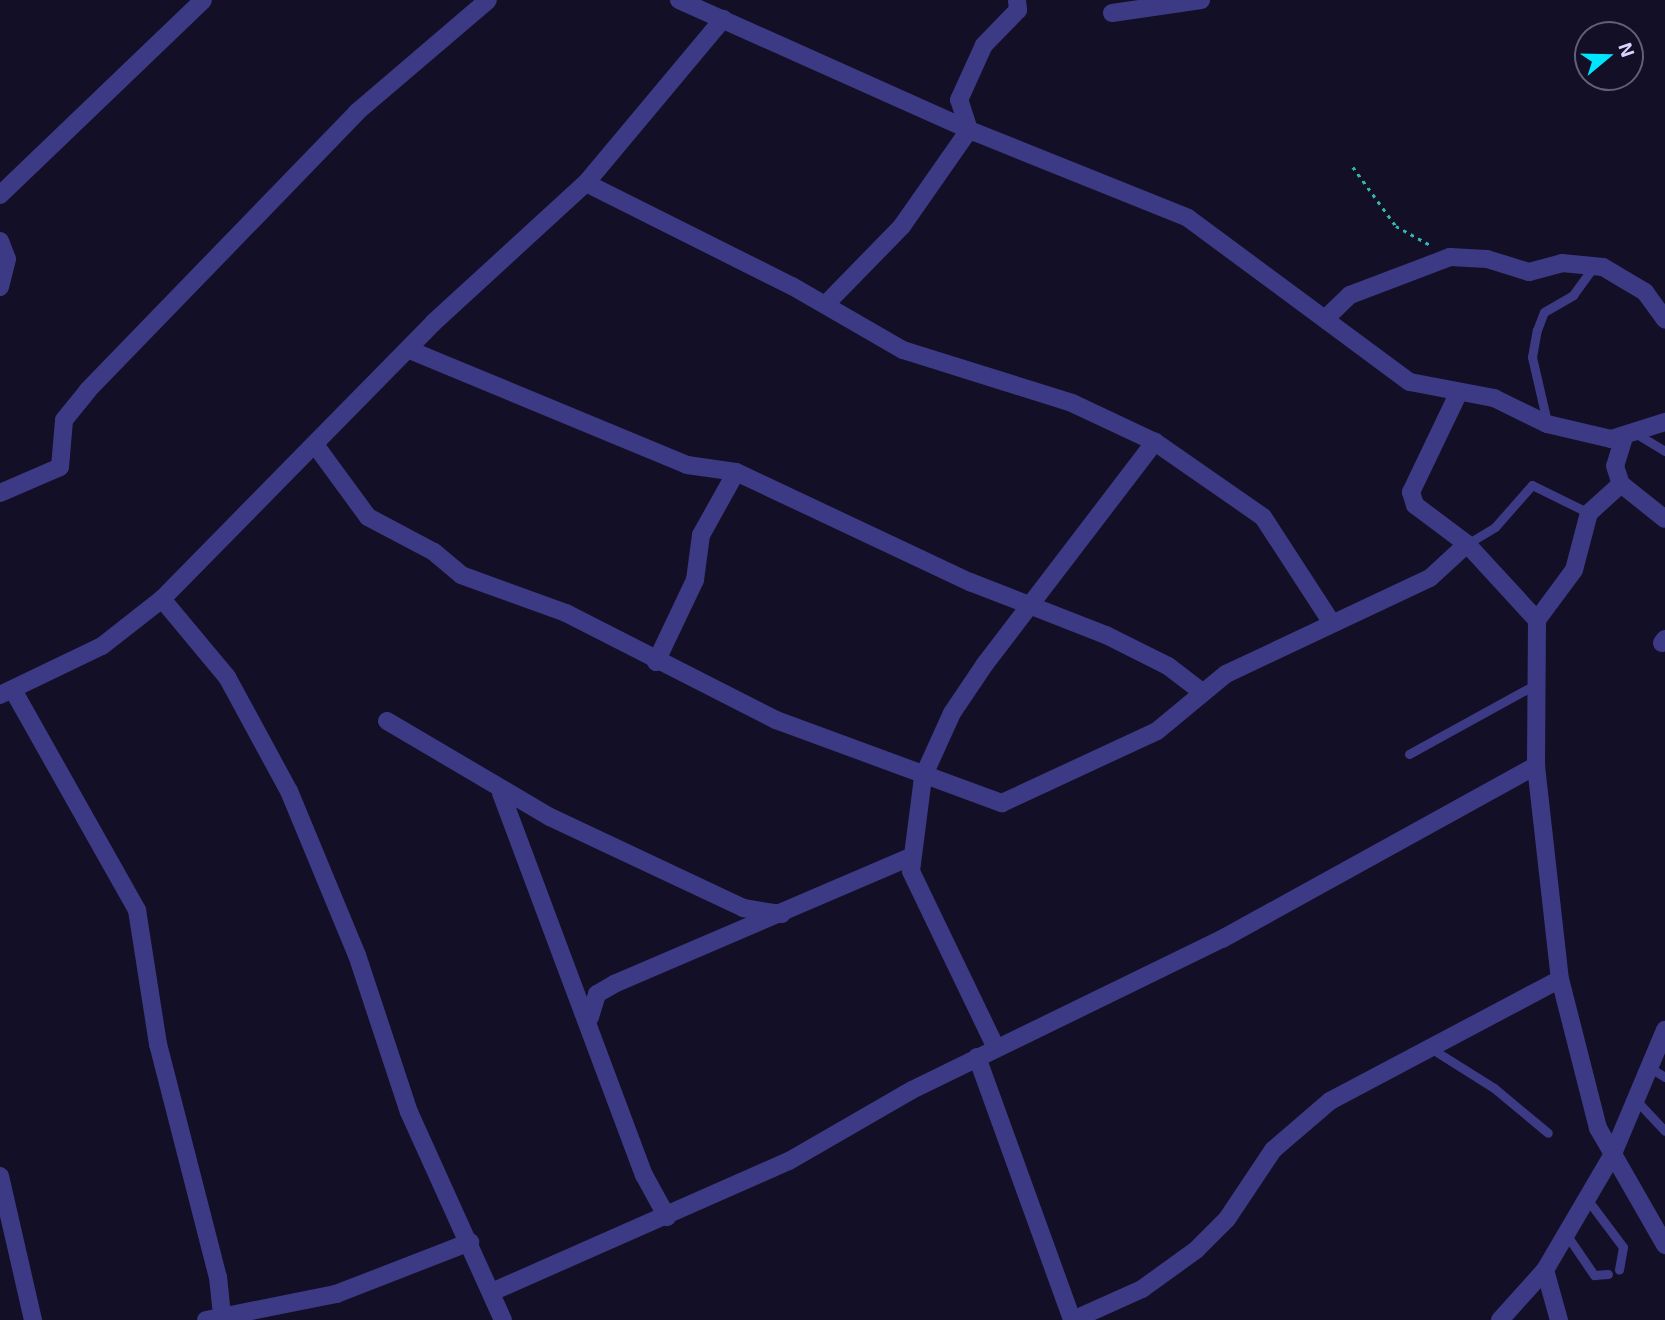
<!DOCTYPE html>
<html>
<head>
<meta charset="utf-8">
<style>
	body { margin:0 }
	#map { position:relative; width:1665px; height:1320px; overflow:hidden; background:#130f26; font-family:"Exo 2",sans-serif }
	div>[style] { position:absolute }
	.path>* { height:2.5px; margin-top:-1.25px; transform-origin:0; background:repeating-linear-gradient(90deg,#2fb8b0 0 3.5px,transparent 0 8.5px) }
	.service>* { height:9px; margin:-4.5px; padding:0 4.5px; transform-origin:4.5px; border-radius:4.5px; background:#3d3a85 }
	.minor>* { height:18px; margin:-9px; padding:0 9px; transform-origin:9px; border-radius:9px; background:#3d3a85 }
	.tertiary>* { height:18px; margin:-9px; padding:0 9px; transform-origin:9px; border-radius:9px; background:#3d3a85 }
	span { translate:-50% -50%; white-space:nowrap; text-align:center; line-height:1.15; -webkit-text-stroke:6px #130f26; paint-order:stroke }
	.north { position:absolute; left:1574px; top:21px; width:70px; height:70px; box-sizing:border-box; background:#130f26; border:2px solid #625e7d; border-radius:50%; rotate:71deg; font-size:19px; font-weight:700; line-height:28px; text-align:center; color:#d9d4ff }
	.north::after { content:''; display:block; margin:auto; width:24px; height:32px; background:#00e5ff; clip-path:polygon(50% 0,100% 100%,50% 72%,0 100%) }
</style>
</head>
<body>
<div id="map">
	<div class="path">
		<div style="left:1353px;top:167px;width:73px;rotate:53.9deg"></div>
		<div style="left:1396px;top:226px;width:41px;rotate:29.1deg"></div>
	</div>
	<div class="service">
		<div style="left:1547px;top:422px;width:67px;rotate:-103deg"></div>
		<div style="left:1532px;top:357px;width:27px;rotate:-80deg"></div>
		<div style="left:1537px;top:330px;width:19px;rotate:-69deg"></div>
		<div style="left:1544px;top:312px;width:34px;rotate:-30deg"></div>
		<div style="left:1573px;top:295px;width:34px;rotate:-54deg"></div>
		<div style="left:1635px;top:433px;width:35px;rotate:31deg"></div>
		<div style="left:1467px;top:544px;width:33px;rotate:-31deg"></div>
		<div style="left:1495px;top:527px;width:56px;rotate:-48.6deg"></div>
		<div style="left:1532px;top:485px;width:64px;rotate:26.2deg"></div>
		<div style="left:1409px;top:754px;width:147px;rotate:-28.8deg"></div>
		<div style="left:1432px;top:1049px;width:73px;rotate:32.2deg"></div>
		<div style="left:1494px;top:1088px;width:70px;rotate:39.8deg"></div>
		<div style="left:1649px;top:1067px;width:19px;rotate:32deg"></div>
		<div style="left:1634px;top:1098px;width:45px;rotate:46.8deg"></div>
		<div style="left:1587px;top:1199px;width:60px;rotate:53.1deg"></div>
		<div style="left:1623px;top:1247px;width:23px;rotate:100deg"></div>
		<div style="left:1566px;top:1234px;width:50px;rotate:55.7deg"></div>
		<div style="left:1594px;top:1275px;width:14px;rotate:-4deg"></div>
	</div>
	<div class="minor">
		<div style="left:679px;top:0;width:326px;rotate:24.1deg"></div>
		<div style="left:977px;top:133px;width:227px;rotate:21.9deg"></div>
		<div style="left:1188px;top:218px;width:276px;rotate:36.5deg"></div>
		<div style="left:1410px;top:382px;width:86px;rotate:10.8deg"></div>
		<div style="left:1494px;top:398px;width:59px;rotate:26.1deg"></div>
		<div style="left:1547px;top:424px;width:66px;rotate:13.2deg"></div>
		<div style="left:1611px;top:439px;width:57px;rotate:-17.5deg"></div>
		<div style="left:1112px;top:13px;width:90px;rotate:-8.3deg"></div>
		<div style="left:969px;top:130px;width:32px;rotate:-108deg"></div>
		<div style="left:959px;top:100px;width:60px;rotate:-65.6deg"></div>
		<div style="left:984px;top:45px;width:49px;rotate:-45.8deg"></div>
		<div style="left:1018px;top:10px;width:10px;rotate:-96deg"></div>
		<div style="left:586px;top:183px;width:230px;rotate:26.6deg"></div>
		<div style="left:792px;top:286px;width:128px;rotate:30deg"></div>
		<div style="left:903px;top:350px;width:177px;rotate:17.4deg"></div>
		<div style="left:1072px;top:403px;width:92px;rotate:25.2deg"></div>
		<div style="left:1155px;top:442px;width:131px;rotate:34.8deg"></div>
		<div style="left:1263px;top:517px;width:123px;rotate:57deg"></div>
		<div style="left:0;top:195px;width:281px;rotate:-43.8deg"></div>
		<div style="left:0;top:241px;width:19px;rotate:69deg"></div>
		<div style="left:7px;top:259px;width:29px;rotate:104deg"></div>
		<div style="left:826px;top:304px;width:109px;rotate:-45.7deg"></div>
		<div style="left:902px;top:226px;width:117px;rotate:-55.1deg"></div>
		<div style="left:1325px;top:319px;width:35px;rotate:-44deg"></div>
		<div style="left:1350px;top:295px;width:107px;rotate:-20.8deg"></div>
		<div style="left:1450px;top:257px;width:37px;rotate:3deg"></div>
		<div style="left:1487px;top:259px;width:44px;rotate:17.2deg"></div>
		<div style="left:1529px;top:272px;width:34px;rotate:-15deg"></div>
		<div style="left:1562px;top:263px;width:41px;rotate:5.6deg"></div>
		<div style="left:1603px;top:267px;width:49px;rotate:30.8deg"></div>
		<div style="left:1645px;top:292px;width:34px;rotate:54deg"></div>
		<div style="left:412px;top:351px;width:298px;rotate:22.5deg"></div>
		<div style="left:687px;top:465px;width:49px;rotate:8.1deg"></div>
		<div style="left:736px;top:472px;width:259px;rotate:25.2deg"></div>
		<div style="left:970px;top:582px;width:146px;rotate:21.3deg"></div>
		<div style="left:1106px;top:635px;width:69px;rotate:26.6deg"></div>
		<div style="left:1168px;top:666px;width:43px;rotate:37.4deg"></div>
		<div style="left:1458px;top:394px;width:109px;rotate:115.6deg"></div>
		<div style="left:1411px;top:492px;width:14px;rotate:73deg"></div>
		<div style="left:1415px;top:505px;width:65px;rotate:36.9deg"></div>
		<div style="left:1467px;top:544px;width:103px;rotate:47.4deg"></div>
		<div style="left:1537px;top:620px;width:146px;rotate:90.4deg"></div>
		<div style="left:1536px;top:766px;width:214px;rotate:83.6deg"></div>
		<div style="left:1560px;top:979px;width:154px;rotate:75.7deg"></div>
		<div style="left:1598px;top:1128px;width:135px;rotate:60.2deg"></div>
		<div style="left:1624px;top:437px;width:30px;rotate:107deg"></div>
		<div style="left:1615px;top:466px;width:19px;rotate:72deg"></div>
		<div style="left:1621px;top:484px;width:56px;rotate:38.5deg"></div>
		<div style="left:316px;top:446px;width:88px;rotate:53.8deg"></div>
		<div style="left:368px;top:517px;width:75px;rotate:27.9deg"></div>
		<div style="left:434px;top:552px;width:35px;rotate:40deg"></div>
		<div style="left:461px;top:575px;width:112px;rotate:19.9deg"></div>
		<div style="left:566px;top:613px;width:236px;rotate:27deg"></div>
		<div style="left:776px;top:720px;width:241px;rotate:20.2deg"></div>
		<div style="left:1002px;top:803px;width:171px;rotate:-24.9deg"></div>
		<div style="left:1157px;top:731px;width:89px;rotate:-39.6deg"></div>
		<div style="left:1226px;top:674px;width:225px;rotate:-25.2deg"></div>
		<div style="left:1430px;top:578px;width:50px;rotate:-42.6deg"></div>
		<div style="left:0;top:493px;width:65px;rotate:-23.4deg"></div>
		<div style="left:60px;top:467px;width:47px;rotate:-85.1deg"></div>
		<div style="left:64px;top:420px;width:38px;rotate:-51deg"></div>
		<div style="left:88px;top:390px;width:387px;rotate:-45.9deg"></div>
		<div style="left:357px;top:112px;width:172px;rotate:-40.5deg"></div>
		<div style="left:162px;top:599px;width:102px;rotate:50.2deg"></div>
		<div style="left:227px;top:677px;width:130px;rotate:61.5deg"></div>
		<div style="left:289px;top:791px;width:178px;rotate:67.5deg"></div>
		<div style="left:357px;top:955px;width:165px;rotate:71.7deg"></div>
		<div style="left:409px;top:1112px;width:228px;rotate:65.7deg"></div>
		<div style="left:1537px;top:620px;width:62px;rotate:-53.5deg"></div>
		<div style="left:1574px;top:570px;width:59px;rotate:-75.3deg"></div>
		<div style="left:1589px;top:513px;width:43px;rotate:-42.2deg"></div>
		<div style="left:1662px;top:643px;width:5px;rotate:-53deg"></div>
		<div style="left:656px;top:662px;width:91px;rotate:-64.6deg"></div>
		<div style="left:695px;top:580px;width:45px;rotate:-82.4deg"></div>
		<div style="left:701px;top:535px;width:72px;rotate:-60.9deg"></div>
		<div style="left:13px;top:690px;width:253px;rotate:60.6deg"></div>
		<div style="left:137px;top:910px;width:136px;rotate:81.1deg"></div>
		<div style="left:158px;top:1044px;width:241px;rotate:75.6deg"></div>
		<div style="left:218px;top:1277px;width:39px;rotate:84deg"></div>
		<div style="left:0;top:695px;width:113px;rotate:-25.7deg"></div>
		<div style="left:102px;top:646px;width:76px;rotate:-38.1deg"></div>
		<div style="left:162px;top:599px;width:387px;rotate:-45.5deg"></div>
		<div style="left:433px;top:323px;width:207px;rotate:-42.5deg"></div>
		<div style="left:586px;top:183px;width:214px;rotate:-50.1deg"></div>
		<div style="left:387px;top:721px;width:189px;rotate:30.5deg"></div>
		<div style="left:550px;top:817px;width:213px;rotate:25.2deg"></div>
		<div style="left:743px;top:908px;width:39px;rotate:9deg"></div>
		<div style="left:501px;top:793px;width:408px;rotate:69.5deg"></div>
		<div style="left:644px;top:1175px;width:48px;rotate:61.3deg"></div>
		<div style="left:590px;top:1017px;width:24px;rotate:-73deg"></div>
		<div style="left:597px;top:994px;width:20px;rotate:-30deg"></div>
		<div style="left:614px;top:984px;width:323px;rotate:-23.2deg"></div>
		<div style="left:996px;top:1048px;width:196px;rotate:-115.7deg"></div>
		<div style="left:911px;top:871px;width:95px;rotate:-82.7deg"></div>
		<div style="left:923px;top:777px;width:70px;rotate:-65.6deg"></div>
		<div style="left:952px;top:713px;width:59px;rotate:-56deg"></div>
		<div style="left:985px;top:664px;width:280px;rotate:-52.6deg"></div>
		<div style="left:977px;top:1057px;width:280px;rotate:70.1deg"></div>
		<div style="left:0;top:1176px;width:148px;rotate:77.1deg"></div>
		<div style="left:494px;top:1291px;width:322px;rotate:-23.8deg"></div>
		<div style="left:789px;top:1161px;width:142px;rotate:-30deg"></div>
		<div style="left:912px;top:1090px;width:345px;rotate:-26deg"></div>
		<div style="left:1222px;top:939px;width:359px;rotate:-28.9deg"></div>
		<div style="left:206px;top:1320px;width:133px;rotate:-11.3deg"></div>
		<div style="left:336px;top:1294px;width:144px;rotate:-21.2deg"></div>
		<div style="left:1073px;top:1320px;width:76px;rotate:-24.2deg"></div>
		<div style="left:1142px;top:1289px;width:67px;rotate:-35.8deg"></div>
		<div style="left:1196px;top:1250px;width:44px;rotate:-45deg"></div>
		<div style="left:1227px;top:1219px;width:83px;rotate:-56.3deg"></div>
		<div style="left:1273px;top:1150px;width:75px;rotate:-40.7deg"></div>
		<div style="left:1330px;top:1101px;width:260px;rotate:-27.9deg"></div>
	</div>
	<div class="tertiary">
		<div style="left:1545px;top:1270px;width:52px;rotate:74.4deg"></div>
		<div style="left:1500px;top:1320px;width:67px;rotate:-48deg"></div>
		<div style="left:1545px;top:1270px;width:132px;rotate:-59.6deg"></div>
		<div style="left:1612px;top:1156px;width:137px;rotate:-67.2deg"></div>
	</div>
	<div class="north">N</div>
</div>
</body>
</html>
